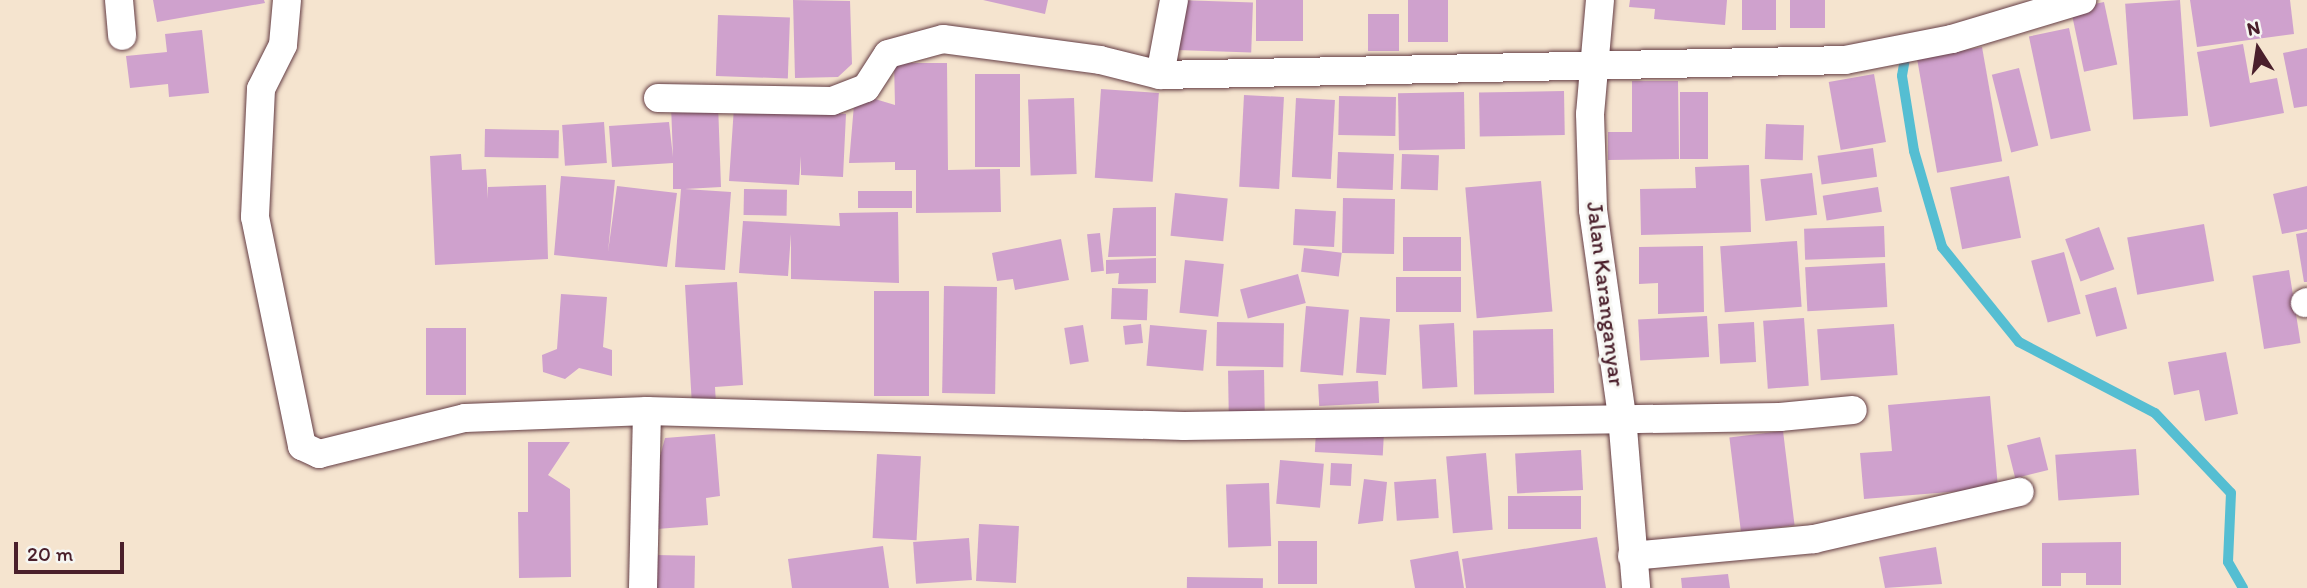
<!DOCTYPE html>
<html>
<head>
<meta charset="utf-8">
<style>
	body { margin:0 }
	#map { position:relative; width:2307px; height:588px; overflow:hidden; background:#f5e4cf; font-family:Itim,sans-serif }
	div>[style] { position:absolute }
	.stream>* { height:10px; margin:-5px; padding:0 5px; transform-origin:5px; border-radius:5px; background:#55bed2 }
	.building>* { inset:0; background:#cfa1cd; transform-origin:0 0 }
	.roads { filter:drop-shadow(0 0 2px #643d44) drop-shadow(0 0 2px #643d44) }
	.minor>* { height:28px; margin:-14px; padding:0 14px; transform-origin:14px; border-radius:14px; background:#fff }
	span { translate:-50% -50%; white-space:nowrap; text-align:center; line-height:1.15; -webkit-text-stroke:6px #f6f6f2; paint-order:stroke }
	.street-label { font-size:23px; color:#4a1f2b }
	.north { position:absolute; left:2223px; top:14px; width:70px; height:70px; -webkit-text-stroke:5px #f6f6f2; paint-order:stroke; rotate:348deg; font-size:19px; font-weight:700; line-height:28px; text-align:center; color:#4a1f2b }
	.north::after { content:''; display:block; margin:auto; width:24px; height:32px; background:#4a1f2b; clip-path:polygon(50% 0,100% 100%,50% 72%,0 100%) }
	.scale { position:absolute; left:14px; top:542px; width:110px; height:32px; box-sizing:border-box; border:4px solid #4a1f2b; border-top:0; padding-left:9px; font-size:21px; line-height:24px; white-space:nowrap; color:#4a1f2b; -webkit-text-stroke:5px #f6f6f2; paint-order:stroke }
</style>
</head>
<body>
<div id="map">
	<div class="stream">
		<div style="left:1906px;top:53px;width:23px;rotate:100deg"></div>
		<div style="left:1902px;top:76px;width:76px;rotate:80.9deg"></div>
		<div style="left:1914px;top:151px;width:100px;rotate:73.7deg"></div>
		<div style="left:1942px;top:247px;width:122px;rotate:51deg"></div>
		<div style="left:2019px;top:342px;width:153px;rotate:27.6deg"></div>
		<div style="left:2155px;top:413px;width:110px;rotate:46.5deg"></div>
		<div style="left:2231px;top:493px;width:69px;rotate:92.5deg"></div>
		<div style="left:2228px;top:562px;width:30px;rotate:60deg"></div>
	</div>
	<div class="building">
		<div style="clip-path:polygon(153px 0,264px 0,265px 3px,157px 22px)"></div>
		<div style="clip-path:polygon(793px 0,850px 1px,852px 64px,838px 77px,795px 78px)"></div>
		<div style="clip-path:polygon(983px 0,1048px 0,1045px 14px)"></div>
		<div style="left:1179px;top:0;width:74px;height:50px;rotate:2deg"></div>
		<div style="left:1256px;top:0;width:47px;height:41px"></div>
		<div style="left:1408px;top:0;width:40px;height:42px"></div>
		<div style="clip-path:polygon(1630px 0,1727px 0,1725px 25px,1654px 19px,1655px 9px,1629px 7px)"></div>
		<div style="left:1742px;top:0;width:34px;height:30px"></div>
		<div style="left:1790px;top:0;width:35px;height:28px"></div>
		<div style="left:2180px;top:0;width:116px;height:55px;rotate:86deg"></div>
		<div style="clip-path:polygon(2190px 0,2290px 0,2294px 34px,2197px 47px)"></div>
		<div style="left:2104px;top:2px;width:64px;height:34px;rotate:78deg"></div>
		<div style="left:1368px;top:14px;width:31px;height:37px"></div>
		<div style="left:718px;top:15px;width:72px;height:61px;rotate:2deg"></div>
		<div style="left:2069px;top:28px;width:105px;height:41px;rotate:78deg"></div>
		<div style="clip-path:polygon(202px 30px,209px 93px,169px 97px,168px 84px,130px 88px,126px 56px,167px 52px,165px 34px)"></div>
		<div style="clip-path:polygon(2243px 44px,2250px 83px,2277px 78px,2284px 113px,2210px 127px,2197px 52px)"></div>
		<div style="left:1982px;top:47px;width:116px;height:66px;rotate:80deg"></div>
		<div style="clip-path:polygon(2307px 48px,2307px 106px,2294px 108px,2283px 53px)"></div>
		<div style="clip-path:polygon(894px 63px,947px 63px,948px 170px,1000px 169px,1001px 212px,916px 213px,916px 170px,895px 170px,895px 162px,849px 163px,855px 93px,895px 105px)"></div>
		<div style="left:2019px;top:68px;width:80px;height:28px;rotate:76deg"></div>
		<div style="left:975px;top:74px;width:45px;height:93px"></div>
		<div style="left:1874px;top:74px;width:69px;height:46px;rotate:80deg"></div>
		<div style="clip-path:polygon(1632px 81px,1678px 81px,1679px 159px,1608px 160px,1608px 132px,1632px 132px)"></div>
		<div style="left:1101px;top:89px;width:58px;height:89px;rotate:4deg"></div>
		<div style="left:1564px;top:91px;width:44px;height:85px;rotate:89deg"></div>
		<div style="left:1464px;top:92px;width:57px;height:66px;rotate:89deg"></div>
		<div style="left:1680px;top:92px;width:28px;height:67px"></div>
		<div style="left:1244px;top:95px;width:40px;height:92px;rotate:3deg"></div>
		<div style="left:1339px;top:96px;width:57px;height:39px;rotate:1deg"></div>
		<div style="left:1074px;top:98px;width:76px;height:46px;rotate:88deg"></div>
		<div style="left:1296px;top:98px;width:39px;height:79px;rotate:3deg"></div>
		<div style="clip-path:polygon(718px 103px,721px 187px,685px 189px,731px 192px,725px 270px,675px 267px,681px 189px,673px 189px,673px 163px,612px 167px,609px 126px,669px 122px,673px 157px,671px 105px)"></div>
		<div style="clip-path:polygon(734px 107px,846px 114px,843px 177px,801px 175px,801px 156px,799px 185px,729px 181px)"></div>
		<div style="left:604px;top:122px;width:41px;height:42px;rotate:86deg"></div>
		<div style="left:1766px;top:124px;width:38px;height:35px;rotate:2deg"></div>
		<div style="left:485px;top:129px;width:74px;height:28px;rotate:1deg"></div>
		<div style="left:1873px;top:148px;width:29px;height:56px;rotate:82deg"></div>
		<div style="left:1338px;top:152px;width:56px;height:36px;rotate:2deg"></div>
		<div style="clip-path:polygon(461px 154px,462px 170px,486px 169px,488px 199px,488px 187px,546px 185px,548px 259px,435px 265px,430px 156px)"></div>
		<div style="left:1402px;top:154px;width:37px;height:35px;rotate:2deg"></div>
		<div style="clip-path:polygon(1749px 165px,1751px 232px,1641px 235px,1640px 189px,1696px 188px,1695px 167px)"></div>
		<div style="left:1812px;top:173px;width:42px;height:52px;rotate:83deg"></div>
		<div style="clip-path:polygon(561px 176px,615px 180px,608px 252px,617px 186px,677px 193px,667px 267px,554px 255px)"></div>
		<div style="left:2009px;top:176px;width:63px;height:60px;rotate:79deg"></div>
		<div style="left:1541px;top:181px;width:131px;height:76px;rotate:85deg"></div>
		<div style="clip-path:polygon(2307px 186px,2307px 229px,2282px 234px,2273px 194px)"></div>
		<div style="left:1878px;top:187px;width:25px;height:56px;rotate:81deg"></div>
		<div style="left:744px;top:189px;width:43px;height:26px;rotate:1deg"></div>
		<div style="left:858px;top:191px;width:54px;height:17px"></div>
		<div style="left:1175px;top:193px;width:53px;height:43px;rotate:6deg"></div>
		<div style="left:1343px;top:198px;width:52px;height:55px;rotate:1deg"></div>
		<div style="clip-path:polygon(1156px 207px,1156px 256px,1108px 257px,1113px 208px)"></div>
		<div style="left:1295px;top:209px;width:41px;height:36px;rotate:3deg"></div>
		<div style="clip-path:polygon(898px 212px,899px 283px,791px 279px,791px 234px,788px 276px,739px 273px,743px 221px,840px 226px,839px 213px)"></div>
		<div style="left:2204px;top:224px;width:58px;height:78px;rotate:80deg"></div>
		<div style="left:1884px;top:226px;width:31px;height:80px;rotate:88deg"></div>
		<div style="left:2099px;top:227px;width:45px;height:36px;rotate:70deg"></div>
		<div style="clip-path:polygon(2307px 232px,2307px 282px,2304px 282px,2296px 234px)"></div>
		<div style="left:1100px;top:233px;width:38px;height:13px;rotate:84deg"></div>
		<div style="left:1403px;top:237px;width:58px;height:34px"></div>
		<div style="clip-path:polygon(1061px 239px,1069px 280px,1015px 290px,1013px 279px,997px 281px,992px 253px)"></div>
		<div style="left:1797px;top:241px;width:66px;height:77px;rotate:86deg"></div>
		<div style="clip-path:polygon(1703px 246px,1704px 312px,1658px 314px,1658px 283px,1639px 284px,1639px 247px)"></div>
		<div style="left:1304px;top:248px;width:38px;height:24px;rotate:7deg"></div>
		<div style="left:2064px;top:252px;width:64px;height:34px;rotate:75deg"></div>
		<div style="clip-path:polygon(1156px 258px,1156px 283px,1118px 284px,1119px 273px,1106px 274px,1106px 260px)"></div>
		<div style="left:1185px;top:260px;width:39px;height:53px;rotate:6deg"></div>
		<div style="left:1885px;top:263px;width:44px;height:80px;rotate:87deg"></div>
		<div style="left:2289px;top:270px;width:74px;height:37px;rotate:81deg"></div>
		<div style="left:1298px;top:274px;width:30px;height:60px;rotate:75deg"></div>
		<div style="left:1396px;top:277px;width:65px;height:35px"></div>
		<div style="clip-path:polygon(737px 282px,743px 385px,715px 387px,716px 404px,692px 406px,685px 285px)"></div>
		<div style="left:944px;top:286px;width:53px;height:107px;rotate:1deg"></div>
		<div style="left:2116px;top:287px;width:43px;height:32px;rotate:75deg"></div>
		<div style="left:1112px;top:288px;width:36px;height:31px;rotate:2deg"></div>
		<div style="left:874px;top:291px;width:55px;height:105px"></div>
		<div style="clip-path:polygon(561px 294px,607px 297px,603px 347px,612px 350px,612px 376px,579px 368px,565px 379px,543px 372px,542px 355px,557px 349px)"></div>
		<div style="left:1306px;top:306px;width:43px;height:66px;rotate:5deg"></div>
		<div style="left:1707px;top:316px;width:41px;height:69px;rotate:87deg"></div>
		<div style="left:1360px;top:317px;width:30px;height:56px;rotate:4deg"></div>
		<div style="left:1804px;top:318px;width:68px;height:41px;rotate:86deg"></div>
		<div style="left:1217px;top:322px;width:67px;height:44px;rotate:1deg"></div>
		<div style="left:1754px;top:322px;width:40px;height:36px;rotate:87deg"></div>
		<div style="left:1454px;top:323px;width:64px;height:35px;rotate:87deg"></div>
		<div style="left:1141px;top:324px;width:19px;height:18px;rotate:84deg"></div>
		<div style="left:1894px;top:324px;width:51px;height:77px;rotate:86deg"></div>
		<div style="left:1083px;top:325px;width:37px;height:19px;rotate:81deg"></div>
		<div style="left:1150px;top:325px;width:57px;height:41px;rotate:5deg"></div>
		<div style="left:426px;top:328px;width:40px;height:67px"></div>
		<div style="left:1553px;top:329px;width:64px;height:80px;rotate:89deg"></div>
		<div style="clip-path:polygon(2226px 352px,2238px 414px,2205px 421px,2199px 390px,2174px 395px,2168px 362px)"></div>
		<div style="left:1264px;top:370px;width:45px;height:36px;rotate:89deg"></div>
		<div style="left:1378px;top:381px;width:22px;height:60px;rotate:87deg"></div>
		<div style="clip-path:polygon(1990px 396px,1998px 488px,1864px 499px,1860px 453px,1892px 451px,1888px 405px)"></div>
		<div style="left:1316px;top:430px;width:68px;height:22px;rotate:3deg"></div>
		<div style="left:1783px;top:431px;width:95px;height:54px;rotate:83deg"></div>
		<div style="clip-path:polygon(715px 434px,720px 496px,706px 498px,708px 525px,657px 529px,653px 482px,665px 438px)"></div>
		<div style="left:2040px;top:437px;width:34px;height:34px;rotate:76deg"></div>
		<div style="clip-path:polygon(528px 442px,570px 442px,548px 475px,570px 489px,571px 577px,519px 578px,518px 512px,528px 512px)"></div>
		<div style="left:2136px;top:449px;width:46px;height:81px;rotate:86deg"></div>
		<div style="left:1581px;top:450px;width:40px;height:66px;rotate:87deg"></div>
		<div style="left:1486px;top:453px;width:77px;height:40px;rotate:85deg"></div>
		<div style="left:877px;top:454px;width:44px;height:84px;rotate:3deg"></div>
		<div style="left:1280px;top:460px;width:44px;height:44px;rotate:5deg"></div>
		<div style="left:1331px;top:463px;width:21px;height:22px;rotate:3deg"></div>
		<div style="clip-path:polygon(1364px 479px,1387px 482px,1383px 521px,1358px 524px)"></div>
		<div style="left:1436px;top:479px;width:39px;height:42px;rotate:86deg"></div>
		<div style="left:1269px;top:483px;width:63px;height:43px;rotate:88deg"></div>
		<div style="left:1581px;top:496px;width:33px;height:73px;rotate:90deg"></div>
		<div style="left:979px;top:524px;width:40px;height:57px;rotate:3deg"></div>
		<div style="clip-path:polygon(1597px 537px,1606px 588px,1466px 588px,1462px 559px)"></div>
		<div style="left:969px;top:538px;width:42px;height:56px;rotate:86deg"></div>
		<div style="left:1278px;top:541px;width:39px;height:43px"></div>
		<div style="clip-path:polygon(2121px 542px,2121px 585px,2086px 585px,2086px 573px,2061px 573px,2061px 586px,2042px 586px,2042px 543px)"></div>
		<div style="clip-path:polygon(883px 546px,889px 588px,792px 588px,788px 559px)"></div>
		<div style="clip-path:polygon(1936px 547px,1942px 584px,1885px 588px,1879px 557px)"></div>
		<div style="clip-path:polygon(1458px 551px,1464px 588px,1415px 588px,1410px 560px)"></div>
		<div style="left:655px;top:555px;width:40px;height:33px;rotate:1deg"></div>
		<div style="clip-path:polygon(1728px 574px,1730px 588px,1682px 588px,1681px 578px)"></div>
		<div style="left:1187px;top:577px;width:76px;height:11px;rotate:1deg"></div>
	</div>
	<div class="roads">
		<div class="minor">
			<div style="left:119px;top:0;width:36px;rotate:85deg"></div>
			<div style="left:287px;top:0;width:45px;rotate:95.1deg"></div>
			<div style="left:283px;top:45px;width:49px;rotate:116.6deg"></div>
			<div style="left:261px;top:89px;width:128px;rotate:92.7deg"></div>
			<div style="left:255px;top:217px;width:234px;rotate:78.4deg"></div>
			<div style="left:302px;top:446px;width:19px;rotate:25deg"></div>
			<div style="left:319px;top:454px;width:150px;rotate:-13.9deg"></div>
			<div style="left:465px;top:418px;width:182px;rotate:-2.2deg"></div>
			<div style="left:647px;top:411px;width:537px;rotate:1.6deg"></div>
			<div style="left:1184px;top:426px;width:596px;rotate:-0.87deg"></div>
			<div style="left:1780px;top:417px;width:73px;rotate:-5.5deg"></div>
			<div style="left:1600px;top:0;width:114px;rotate:95deg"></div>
			<div style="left:1590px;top:114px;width:96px;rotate:88.2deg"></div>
			<div style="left:1593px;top:210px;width:208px;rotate:82deg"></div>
			<div style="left:1622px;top:416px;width:173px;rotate:85.3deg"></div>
			<div style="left:1160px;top:75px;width:76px;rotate:-79.4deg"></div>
			<div style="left:658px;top:98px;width:174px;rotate:1deg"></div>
			<div style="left:832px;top:101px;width:36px;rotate:-21deg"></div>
			<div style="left:866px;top:88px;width:40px;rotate:-57.1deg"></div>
			<div style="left:888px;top:54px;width:57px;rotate:-15.3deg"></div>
			<div style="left:943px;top:39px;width:158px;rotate:7.6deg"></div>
			<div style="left:1100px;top:60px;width:62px;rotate:14deg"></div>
			<div style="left:1160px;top:75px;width:685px;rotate:-1.25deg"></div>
			<div style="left:1845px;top:60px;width:109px;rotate:-11.1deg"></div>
			<div style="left:1952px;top:39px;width:136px;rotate:-16.7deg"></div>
			<div style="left:2305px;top:303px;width:2px;rotate:-27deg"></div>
			<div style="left:1632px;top:556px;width:183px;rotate:-5.3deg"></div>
			<div style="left:1814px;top:539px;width:211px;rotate:-12.9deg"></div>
			<div style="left:643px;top:588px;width:177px;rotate:-88.7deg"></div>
		</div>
	</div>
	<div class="street-label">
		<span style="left:1606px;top:294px;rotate:83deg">Jalan Karanganyar</span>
	</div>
	<div class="north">N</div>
	<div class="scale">20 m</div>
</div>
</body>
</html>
